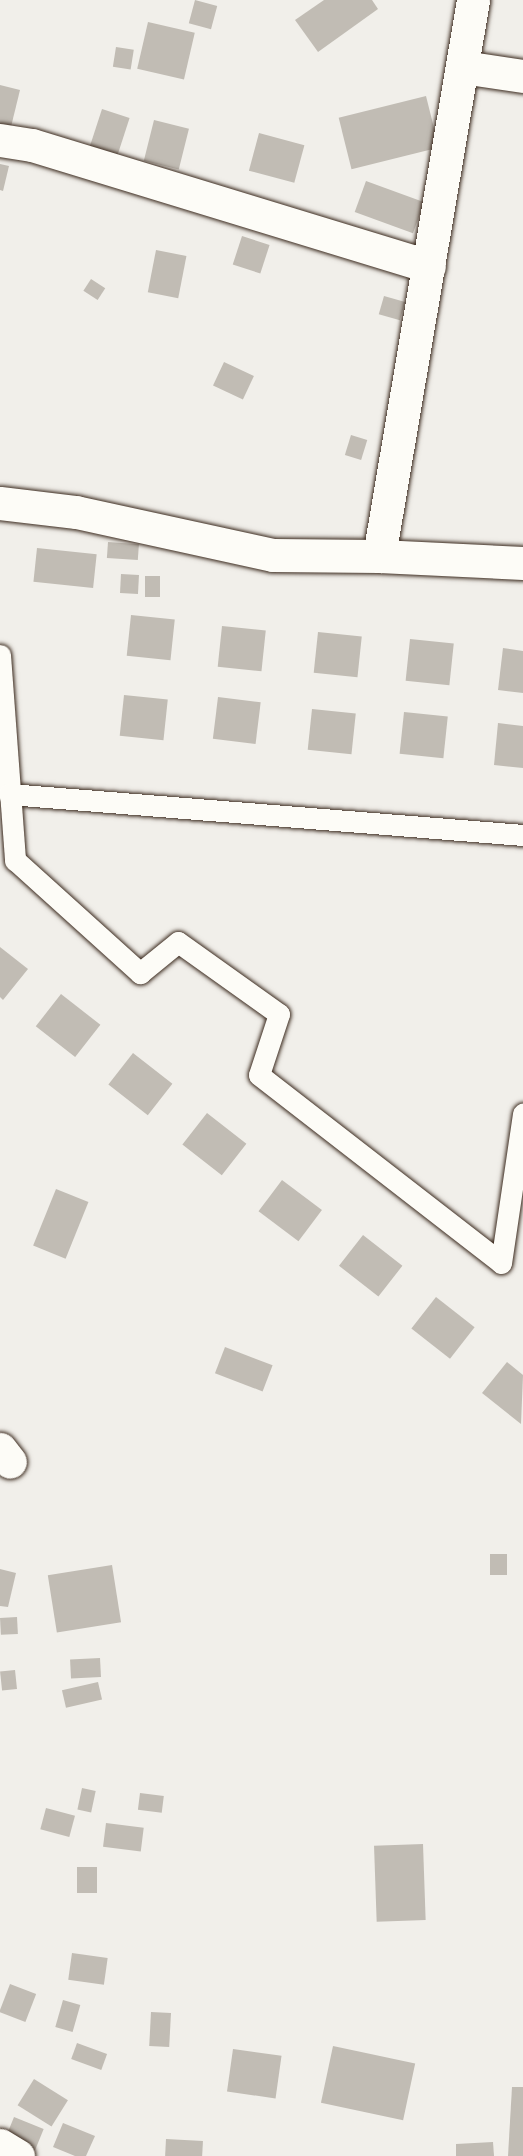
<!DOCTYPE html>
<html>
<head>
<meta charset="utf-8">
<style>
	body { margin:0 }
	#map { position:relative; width:523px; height:2156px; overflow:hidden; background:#f1efea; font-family:Caveat,sans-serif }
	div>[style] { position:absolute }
	.building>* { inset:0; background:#c1bcb4; transform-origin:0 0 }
	.roads { filter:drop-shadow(0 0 2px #3b2a1e) drop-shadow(0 0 2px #3b2a1e) }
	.lane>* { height:21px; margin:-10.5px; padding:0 10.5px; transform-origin:10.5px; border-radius:10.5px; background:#fdfcf7 }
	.street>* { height:33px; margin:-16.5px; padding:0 16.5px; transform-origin:16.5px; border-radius:16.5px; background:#fdfcf7 }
	.secondary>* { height:33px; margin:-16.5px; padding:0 16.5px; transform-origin:16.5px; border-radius:16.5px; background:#fdfcf7 }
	span { translate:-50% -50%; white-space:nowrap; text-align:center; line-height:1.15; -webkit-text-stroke:4.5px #fdfcf7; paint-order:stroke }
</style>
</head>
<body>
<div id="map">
	<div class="building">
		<div style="left:195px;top:0;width:23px;height:24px;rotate:15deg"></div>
		<div style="clip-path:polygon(324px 0,372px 0,378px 9px,318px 52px,295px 20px)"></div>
		<div style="left:148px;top:22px;width:48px;height:48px;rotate:13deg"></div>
		<div style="left:116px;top:47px;width:18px;height:20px;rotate:9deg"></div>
		<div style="clip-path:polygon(0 85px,20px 90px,9px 135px,0 133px)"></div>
		<div style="left:426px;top:96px;width:53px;height:90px;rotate:76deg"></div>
		<div style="left:102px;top:109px;width:29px;height:40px;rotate:18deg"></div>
		<div style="left:154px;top:120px;width:36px;height:42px;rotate:14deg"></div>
		<div style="left:259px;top:133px;width:47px;height:39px;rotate:15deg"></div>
		<div style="clip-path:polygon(0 164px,9px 166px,3px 191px,0 190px)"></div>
		<div style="left:366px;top:181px;width:62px;height:33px;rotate:20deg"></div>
		<div style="left:242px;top:236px;width:29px;height:30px;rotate:18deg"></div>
		<div style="left:156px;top:250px;width:31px;height:43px;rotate:11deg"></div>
		<div style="left:91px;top:279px;width:17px;height:14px;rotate:33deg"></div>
		<div style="left:384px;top:296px;width:22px;height:19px;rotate:16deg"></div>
		<div style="left:224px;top:362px;width:33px;height:26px;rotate:25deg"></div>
		<div style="left:351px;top:435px;width:17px;height:21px;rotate:17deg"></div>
		<div style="left:108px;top:542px;width:31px;height:16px;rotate:4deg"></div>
		<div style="left:37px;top:548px;width:60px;height:34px;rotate:6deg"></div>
		<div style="left:121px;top:574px;width:18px;height:19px;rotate:3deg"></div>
		<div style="left:145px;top:576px;width:15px;height:21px"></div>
		<div style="left:131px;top:615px;width:44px;height:41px;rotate:6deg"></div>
		<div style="left:222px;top:626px;width:44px;height:41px;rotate:6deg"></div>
		<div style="left:318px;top:632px;width:44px;height:41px;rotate:6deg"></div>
		<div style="left:410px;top:639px;width:44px;height:42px;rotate:6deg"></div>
		<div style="clip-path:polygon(503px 648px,523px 651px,523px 693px,498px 690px)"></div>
		<div style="left:124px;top:695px;width:44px;height:41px;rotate:6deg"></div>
		<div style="left:218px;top:697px;width:43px;height:42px;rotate:7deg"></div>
		<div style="left:312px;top:709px;width:44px;height:41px;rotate:6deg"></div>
		<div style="left:404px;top:712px;width:44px;height:42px;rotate:6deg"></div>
		<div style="clip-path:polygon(498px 723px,523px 726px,523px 768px,494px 765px)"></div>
		<div style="clip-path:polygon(0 947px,28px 969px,3px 1000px,0 997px)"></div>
		<div style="left:61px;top:994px;width:50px;height:41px;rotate:38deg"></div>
		<div style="left:133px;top:1053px;width:50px;height:40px;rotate:38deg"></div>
		<div style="left:207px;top:1113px;width:50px;height:40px;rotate:38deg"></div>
		<div style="left:282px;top:1180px;width:50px;height:39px;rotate:37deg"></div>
		<div style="left:56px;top:1189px;width:35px;height:61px;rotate:22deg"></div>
		<div style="left:363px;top:1235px;width:50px;height:39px;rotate:38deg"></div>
		<div style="left:436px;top:1297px;width:49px;height:40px;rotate:38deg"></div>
		<div style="left:225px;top:1347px;width:51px;height:28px;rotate:21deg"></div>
		<div style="clip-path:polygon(507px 1362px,523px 1375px,521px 1424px,482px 1393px)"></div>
		<div style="left:490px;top:1554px;width:17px;height:21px"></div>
		<div style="left:112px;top:1565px;width:58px;height:65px;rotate:81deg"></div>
		<div style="clip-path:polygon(0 1569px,16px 1573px,8px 1607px,0 1606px)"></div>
		<div style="left:17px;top:1617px;width:17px;height:17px;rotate:87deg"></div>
		<div style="left:100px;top:1658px;width:19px;height:30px;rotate:87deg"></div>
		<div style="left:15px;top:1670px;width:19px;height:15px;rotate:84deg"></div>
		<div style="left:98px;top:1682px;width:18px;height:37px;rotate:77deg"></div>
		<div style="left:82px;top:1788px;width:14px;height:22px;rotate:12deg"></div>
		<div style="left:140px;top:1793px;width:24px;height:17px;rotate:7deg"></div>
		<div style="left:46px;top:1808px;width:30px;height:22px;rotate:15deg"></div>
		<div style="left:106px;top:1823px;width:38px;height:24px;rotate:7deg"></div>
		<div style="left:423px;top:1844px;width:76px;height:49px;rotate:88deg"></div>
		<div style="left:77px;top:1867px;width:20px;height:26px"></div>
		<div style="left:72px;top:1953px;width:36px;height:27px;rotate:8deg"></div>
		<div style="left:10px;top:1984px;width:28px;height:30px;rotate:21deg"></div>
		<div style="left:63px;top:2000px;width:18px;height:28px;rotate:16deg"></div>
		<div style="left:151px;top:2012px;width:20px;height:34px;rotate:3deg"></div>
		<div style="left:77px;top:2043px;width:32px;height:17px;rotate:20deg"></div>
		<div style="left:333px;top:2046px;width:84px;height:58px;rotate:12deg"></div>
		<div style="left:233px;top:2049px;width:49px;height:43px;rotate:8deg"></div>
		<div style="left:34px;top:2079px;width:40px;height:31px;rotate:32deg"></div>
		<div style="clip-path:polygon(512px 2087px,523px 2087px,523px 2156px,508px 2156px)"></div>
		<div style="left:14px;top:2117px;width:32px;height:23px;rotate:22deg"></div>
		<div style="clip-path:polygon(63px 2123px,95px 2136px,86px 2156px,75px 2156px,53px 2147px)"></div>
		<div style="left:166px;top:2139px;width:37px;height:17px;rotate:3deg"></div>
		<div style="clip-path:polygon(493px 2142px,494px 2156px,456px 2156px,456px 2144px)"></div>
	</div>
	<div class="roads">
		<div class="lane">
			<div style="left:0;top:655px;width:206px;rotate:85.8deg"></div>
			<div style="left:15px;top:860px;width:169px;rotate:42.1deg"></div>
			<div style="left:140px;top:973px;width:49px;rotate:-39.2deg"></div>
			<div style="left:178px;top:942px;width:124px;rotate:35.5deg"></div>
			<div style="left:279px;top:1014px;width:64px;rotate:108.2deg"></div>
			<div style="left:259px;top:1075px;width:306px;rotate:37.8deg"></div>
			<div style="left:501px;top:1263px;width:151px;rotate:-81.6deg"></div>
			<div style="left:9px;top:794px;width:516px;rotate:4.56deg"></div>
		</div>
		<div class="street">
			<div style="left:463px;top:67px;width:61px;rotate:8.5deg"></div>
			<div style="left:0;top:140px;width:32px;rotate:9deg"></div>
			<div style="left:32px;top:145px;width:415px;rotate:17deg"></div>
			<div style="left:379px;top:556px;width:564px;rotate:-80.4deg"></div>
			<div style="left:0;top:1449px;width:16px;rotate:52deg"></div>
			<div style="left:0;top:2145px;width:21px;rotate:31deg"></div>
		</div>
		<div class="secondary">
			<div style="left:0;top:503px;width:77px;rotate:6.8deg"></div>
			<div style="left:76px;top:512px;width:202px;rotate:12.3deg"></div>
			<div style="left:273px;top:555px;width:106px;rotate:0.5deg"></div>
			<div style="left:379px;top:556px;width:144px;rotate:2.8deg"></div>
		</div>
	</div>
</div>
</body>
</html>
